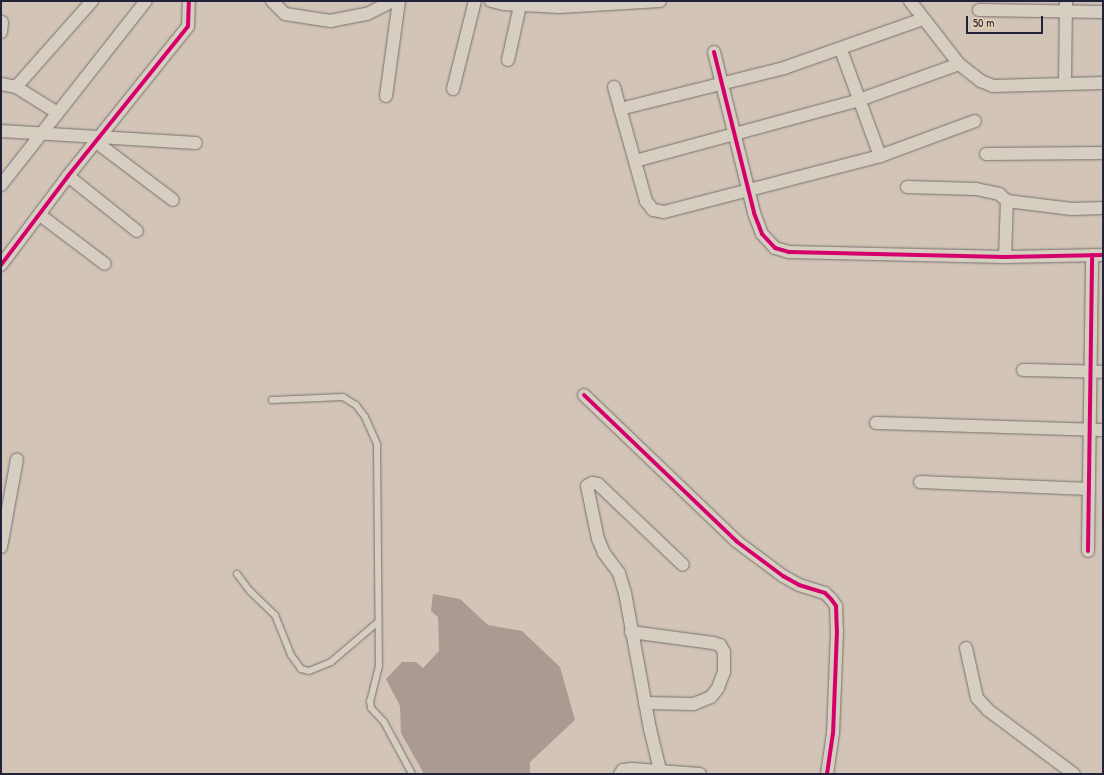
<!DOCTYPE html>
<html>
<head>
<meta charset="utf-8">
<style>
	body { margin:0 }
	#map { position:relative; width:1104px; height:775px; overflow:hidden; background:#d2c5b7; font-family:"Patrick Hand",sans-serif }
	div>[style] { position:absolute }
	.water>* { inset:0; background:#a99b92 }
	.roads { filter:drop-shadow(0 0 1px #76706e) drop-shadow(0 0 1px #76706e) }
	.service>* { height:6px; margin:-3px; padding:0 3px; transform-origin:3px; border-radius:3px; background:#d7cec2 }
	.minor>* { height:12px; margin:-6px; padding:0 6px; transform-origin:6px; border-radius:6px; background:#d7cec2 }
	.cycleway>* { height:4px; margin:-2px; padding:0 2px; transform-origin:2px; border-radius:2px; background:#d6006c }
	span { translate:-50% -50%; white-space:nowrap; text-align:center; line-height:1.15; -webkit-text-stroke:3px #ead1b2; paint-order:stroke }
	.frame { position:absolute; inset:0; border:2px solid #22223b; pointer-events:none }
	.scale { position:absolute; left:966px; top:16px; width:77px; height:18px; box-sizing:border-box; border:2px solid #22223b; border-top:0; padding-left:5px; font-size:12px; line-height:14px; white-space:nowrap; color:#22223b; -webkit-text-stroke:3px #ead1b2; paint-order:stroke }
</style>
</head>
<body>
<div id="map">
	<div class="water">
		<div style="clip-path:polygon(433px 594px,460px 599px,488px 625px,522px 631px,560px 667px,575px 720px,530px 762px,530px 774px,424px 774px,401px 733px,400px 706px,386px 679px,402px 662px,416px 662px,423px 668px,439px 651px,438px 617px,431px 611px)"></div>
	</div>
	<div class="roads">
		<div class="service">
			<div style="left:272px;top:400px;width:71px;rotate:-2.4deg"></div>
			<div style="left:343px;top:397px;width:15px;rotate:32deg"></div>
			<div style="left:356px;top:405px;width:15px;rotate:53deg"></div>
			<div style="left:365px;top:417px;width:30px;rotate:66deg"></div>
			<div style="left:377px;top:444px;width:222px;rotate:89.5deg"></div>
			<div style="left:379px;top:666px;width:36px;rotate:104deg"></div>
			<div style="left:370px;top:701px;width:7px;rotate:82deg"></div>
			<div style="left:371px;top:708px;width:19px;rotate:47deg"></div>
			<div style="left:384px;top:722px;width:59px;rotate:61.7deg"></div>
			<div style="left:237px;top:574px;width:21px;rotate:53deg"></div>
			<div style="left:250px;top:591px;width:35px;rotate:44deg"></div>
			<div style="left:275px;top:615px;width:43px;rotate:68.2deg"></div>
			<div style="left:291px;top:655px;width:17px;rotate:54deg"></div>
			<div style="left:301px;top:669px;width:8px;rotate:14deg"></div>
			<div style="left:309px;top:671px;width:24px;rotate:-22deg"></div>
			<div style="left:331px;top:662px;width:62px;rotate:-40.4deg"></div>
		</div>
		<div class="minor">
			<div style="left:272px;top:1px;width:18px;rotate:45deg"></div>
			<div style="left:285px;top:14px;width:46px;rotate:8.8deg"></div>
			<div style="left:330px;top:21px;width:38px;rotate:-11deg"></div>
			<div style="left:367px;top:14px;width:28px;rotate:-27deg"></div>
			<div style="left:491px;top:1px;width:13px;rotate:13deg"></div>
			<div style="left:504px;top:4px;width:55px;rotate:3.1deg"></div>
			<div style="left:559px;top:7px;width:101px;rotate:-3.4deg"></div>
			<div style="left:910px;top:1px;width:80px;rotate:52.1deg"></div>
			<div style="left:959px;top:64px;width:28px;rotate:38deg"></div>
			<div style="left:981px;top:81px;width:13px;rotate:23deg"></div>
			<div style="left:993px;top:86px;width:110px;rotate:-1.6deg"></div>
			<div style="left:979px;top:10px;width:124px;rotate:0.9deg"></div>
			<div style="left:1px;top:32px;width:10px;rotate:-84deg"></div>
			<div style="left:841px;top:50px;width:113px;rotate:69.8deg"></div>
			<div style="left:714px;top:52px;width:166px;rotate:76deg"></div>
			<div style="left:754px;top:213px;width:22px;rotate:69deg"></div>
			<div style="left:762px;top:234px;width:19px;rotate:47deg"></div>
			<div style="left:775px;top:248px;width:15px;rotate:16deg"></div>
			<div style="left:789px;top:252px;width:216px;rotate:1.3deg"></div>
			<div style="left:1005px;top:257px;width:98px;rotate:-1.2deg"></div>
			<div style="left:508px;top:60px;width:55px;rotate:-77.5deg"></div>
			<div style="left:1px;top:84px;width:15px;rotate:11deg"></div>
			<div style="left:16px;top:87px;width:47px;rotate:32deg"></div>
			<div style="left:1065px;top:84px;width:83px;rotate:-89.3deg"></div>
			<div style="left:16px;top:87px;width:115px;rotate:-48.5deg"></div>
			<div style="left:614px;top:87px;width:118px;rotate:74.3deg"></div>
			<div style="left:646px;top:201px;width:11px;rotate:52deg"></div>
			<div style="left:653px;top:210px;width:11px;rotate:10deg"></div>
			<div style="left:664px;top:212px;width:223px;rotate:-14.5deg"></div>
			<div style="left:880px;top:156px;width:101px;rotate:-20.2deg"></div>
			<div style="left:453px;top:89px;width:91px;rotate:-76deg"></div>
			<div style="left:386px;top:96px;width:96px;rotate:-82.2deg"></div>
			<div style="left:620px;top:109px;width:169px;rotate:-14deg"></div>
			<div style="left:784px;top:68px;width:147px;rotate:-19.4deg"></div>
			<div style="left:1px;top:131px;width:195px;rotate:3.5deg"></div>
			<div style="left:96px;top:142px;width:96px;rotate:37deg"></div>
			<div style="left:986px;top:154px;width:117px;rotate:-0.5deg"></div>
			<div style="left:635px;top:161px;width:232px;rotate:-15.2deg"></div>
			<div style="left:859px;top:100px;width:106px;rotate:-19.8deg"></div>
			<div style="left:68px;top:176px;width:88px;rotate:38.6deg"></div>
			<div style="left:1px;top:185px;width:234px;rotate:-51.8deg"></div>
			<div style="left:907px;top:187px;width:69px;rotate:1.7deg"></div>
			<div style="left:976px;top:189px;width:24px;rotate:12deg"></div>
			<div style="left:999px;top:194px;width:11px;rotate:41deg"></div>
			<div style="left:1007px;top:201px;width:65px;rotate:7deg"></div>
			<div style="left:1072px;top:209px;width:31px;rotate:-2deg"></div>
			<div style="left:40px;top:215px;width:81px;rotate:37deg"></div>
			<div style="left:1005px;top:257px;width:56px;rotate:-88deg"></div>
			<div style="left:1px;top:265px;width:111px;rotate:-53deg"></div>
			<div style="left:68px;top:176px;width:192px;rotate:-51.3deg"></div>
			<div style="left:188px;top:26px;width:25px;rotate:-88deg"></div>
			<div style="left:1023px;top:370px;width:80px;rotate:1.4deg"></div>
			<div style="left:584px;top:395px;width:211px;rotate:43.8deg"></div>
			<div style="left:736px;top:541px;width:59px;rotate:36.7deg"></div>
			<div style="left:783px;top:576px;width:18px;rotate:29deg"></div>
			<div style="left:799px;top:585px;width:27px;rotate:17deg"></div>
			<div style="left:825px;top:593px;width:8px;rotate:45deg"></div>
			<div style="left:831px;top:599px;width:9px;rotate:54deg"></div>
			<div style="left:836px;top:606px;width:25px;rotate:88deg"></div>
			<div style="left:837px;top:631px;width:102px;rotate:92.2deg"></div>
			<div style="left:833px;top:733px;width:41px;rotate:98.3deg"></div>
			<div style="left:876px;top:423px;width:227px;rotate:1.8deg"></div>
			<div style="left:920px;top:482px;width:169px;rotate:2.4deg"></div>
			<div style="left:1px;top:547px;width:89px;rotate:-79.7deg"></div>
			<div style="left:1088px;top:551px;width:296px;rotate:-89.2deg"></div>
			<div style="left:631px;top:632px;width:83px;rotate:7.6deg"></div>
			<div style="left:713px;top:643px;width:7px;rotate:16deg"></div>
			<div style="left:720px;top:645px;width:8px;rotate:60deg"></div>
			<div style="left:724px;top:652px;width:20px;rotate:90deg"></div>
			<div style="left:724px;top:672px;width:17px;rotate:111deg"></div>
			<div style="left:718px;top:688px;width:11px;rotate:128deg"></div>
			<div style="left:711px;top:697px;width:18px;rotate:158deg"></div>
			<div style="left:694px;top:704px;width:49px;rotate:-178.8deg"></div>
			<div style="left:966px;top:648px;width:51px;rotate:77.6deg"></div>
			<div style="left:977px;top:698px;width:16px;rotate:47deg"></div>
			<div style="left:988px;top:710px;width:107px;rotate:36.7deg"></div>
			<div style="left:620px;top:774px;width:5px;rotate:-53deg"></div>
			<div style="left:623px;top:770px;width:9px;rotate:-6deg"></div>
			<div style="left:632px;top:769px;width:68px;rotate:4.2deg"></div>
			<div style="left:661px;top:774px;width:46px;rotate:-103.7deg"></div>
			<div style="left:650px;top:729px;width:138px;rotate:-100.4deg"></div>
			<div style="left:625px;top:593px;width:21px;rotate:-107deg"></div>
			<div style="left:619px;top:573px;width:25px;rotate:-127deg"></div>
			<div style="left:604px;top:553px;width:15px;rotate:-113deg"></div>
			<div style="left:598px;top:539px;width:54px;rotate:-101.7deg"></div>
			<div style="left:587px;top:486px;width:6px;rotate:-31deg"></div>
			<div style="left:592px;top:483px;width:6px;rotate:9deg"></div>
			<div style="left:598px;top:484px;width:117px;rotate:43.6deg"></div>
		</div>
	</div>
	<div class="cycleway">
		<div style="left:714px;top:52px;width:166px;rotate:76deg"></div>
		<div style="left:754px;top:213px;width:22px;rotate:69deg"></div>
		<div style="left:762px;top:234px;width:19px;rotate:47deg"></div>
		<div style="left:775px;top:248px;width:15px;rotate:16deg"></div>
		<div style="left:789px;top:252px;width:216px;rotate:1.3deg"></div>
		<div style="left:1005px;top:257px;width:98px;rotate:-1.2deg"></div>
		<div style="left:1px;top:265px;width:111px;rotate:-53deg"></div>
		<div style="left:68px;top:176px;width:192px;rotate:-51.3deg"></div>
		<div style="left:188px;top:26px;width:25px;rotate:-88deg"></div>
		<div style="left:584px;top:395px;width:211px;rotate:43.8deg"></div>
		<div style="left:736px;top:541px;width:59px;rotate:36.7deg"></div>
		<div style="left:783px;top:576px;width:18px;rotate:29deg"></div>
		<div style="left:799px;top:585px;width:27px;rotate:17deg"></div>
		<div style="left:825px;top:593px;width:8px;rotate:45deg"></div>
		<div style="left:831px;top:599px;width:9px;rotate:54deg"></div>
		<div style="left:836px;top:606px;width:25px;rotate:88deg"></div>
		<div style="left:837px;top:631px;width:102px;rotate:92.2deg"></div>
		<div style="left:833px;top:733px;width:41px;rotate:98.3deg"></div>
		<div style="left:1088px;top:551px;width:296px;rotate:-89.2deg"></div>
	</div>
	<div class="frame"></div>
	<div class="scale">50 m</div>
</div>
</body>
</html>
